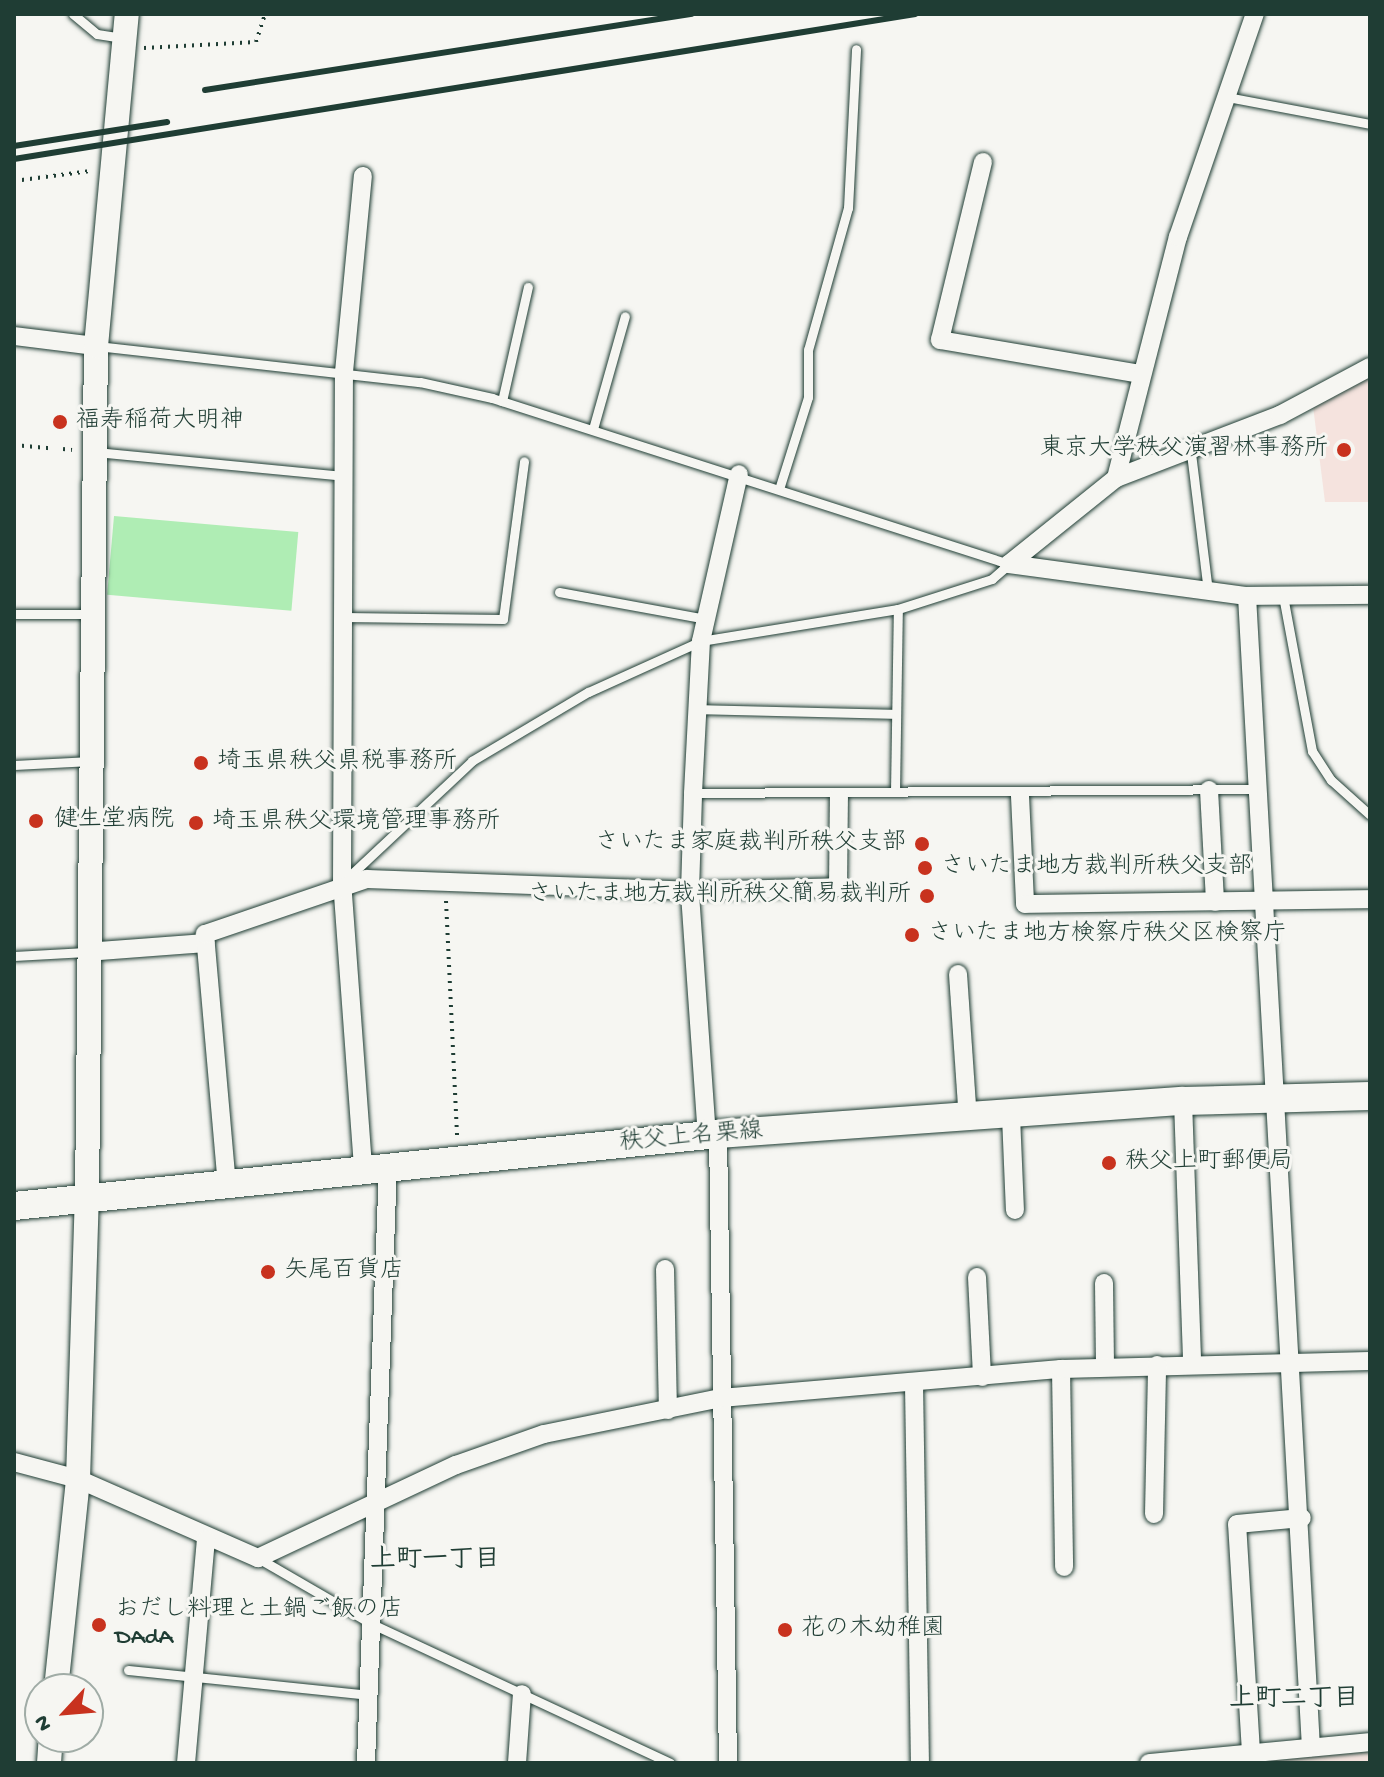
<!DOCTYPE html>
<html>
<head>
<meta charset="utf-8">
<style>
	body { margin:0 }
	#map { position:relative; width:1384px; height:1777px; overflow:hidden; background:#f6f6f2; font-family:"Gochi Hand","Klee One",sans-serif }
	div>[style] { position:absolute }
	.built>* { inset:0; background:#f5e3de }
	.green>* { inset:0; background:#afedb4; transform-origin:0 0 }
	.path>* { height:4px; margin-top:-2px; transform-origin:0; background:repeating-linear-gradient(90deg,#1f3d34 0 2px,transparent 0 8px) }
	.roads { filter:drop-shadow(0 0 2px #1f3d34) drop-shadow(0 0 2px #1f3d34) }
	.lane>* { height:9px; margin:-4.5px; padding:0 4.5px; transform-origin:4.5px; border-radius:4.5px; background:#f6f6f2 }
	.street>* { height:18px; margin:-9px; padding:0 9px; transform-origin:9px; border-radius:9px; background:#f6f6f2 }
	.secondary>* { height:24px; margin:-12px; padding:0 12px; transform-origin:12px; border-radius:12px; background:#f6f6f2 }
	.primary>* { height:28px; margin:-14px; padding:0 14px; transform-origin:14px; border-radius:14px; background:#f6f6f2 }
	.rail>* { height:6px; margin:-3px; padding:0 3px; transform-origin:3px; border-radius:3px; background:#1f3d34 }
	.dots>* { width:22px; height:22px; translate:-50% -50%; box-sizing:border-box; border:4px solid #f6f6f2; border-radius:50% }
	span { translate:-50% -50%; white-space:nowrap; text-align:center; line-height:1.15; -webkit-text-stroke:6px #f6f6f2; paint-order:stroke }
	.poi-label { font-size:24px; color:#1f3d34 }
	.left { translate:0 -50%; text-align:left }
	.right { translate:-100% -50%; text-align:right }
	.street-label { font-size:24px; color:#1f3d34 }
	.neighbourhood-label { font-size:26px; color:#1f3d34; font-weight:700 }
	.frame { position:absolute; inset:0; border:16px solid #1f3d34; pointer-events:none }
	.north { position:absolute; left:24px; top:1673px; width:80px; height:80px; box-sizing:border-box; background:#f6f6f2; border:2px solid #a0aca6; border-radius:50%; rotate:244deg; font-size:22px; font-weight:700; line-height:32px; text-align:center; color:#1f3d34 }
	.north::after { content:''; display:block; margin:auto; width:28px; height:36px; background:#c8321e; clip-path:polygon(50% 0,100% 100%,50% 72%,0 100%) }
</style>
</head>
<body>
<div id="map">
	<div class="built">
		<div style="clip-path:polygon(1370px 368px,1370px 502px,1325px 502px,1312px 398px)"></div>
		<div style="clip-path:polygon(1370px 1742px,1370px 1763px,1149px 1763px)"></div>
	</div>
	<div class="green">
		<div style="left:114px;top:516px;width:185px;height:79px;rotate:5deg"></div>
	</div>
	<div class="path">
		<div style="left:144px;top:48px;width:112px;rotate:-3.1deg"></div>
		<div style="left:256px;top:42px;width:29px;rotate:-72deg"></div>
		<div style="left:14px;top:181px;width:77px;rotate:-7.5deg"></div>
		<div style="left:14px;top:445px;width:36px;rotate:5deg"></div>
		<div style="left:63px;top:449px;width:9px;rotate:6deg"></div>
		<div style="left:446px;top:901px;width:235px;rotate:87.3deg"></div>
	</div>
	<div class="roads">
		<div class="lane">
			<div style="left:73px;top:14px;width:31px;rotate:40deg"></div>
			<div style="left:97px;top:34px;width:26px;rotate:9deg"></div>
			<div style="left:1227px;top:97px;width:146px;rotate:10.7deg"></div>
			<div style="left:97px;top:346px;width:325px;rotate:6.4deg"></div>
			<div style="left:420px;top:382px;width:74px;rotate:12.5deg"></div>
			<div style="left:492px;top:398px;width:543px;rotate:17.8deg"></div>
			<div style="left:1009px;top:564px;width:23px;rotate:139deg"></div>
			<div style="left:992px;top:579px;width:99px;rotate:162.3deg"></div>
			<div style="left:898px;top:609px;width:200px;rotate:170.8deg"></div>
			<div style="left:701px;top:641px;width:124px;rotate:155.7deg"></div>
			<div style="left:588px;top:692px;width:135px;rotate:149.3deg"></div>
			<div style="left:472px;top:761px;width:175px;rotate:136.8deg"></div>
			<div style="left:502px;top:401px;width:117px;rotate:-77.2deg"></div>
			<div style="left:593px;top:429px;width:117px;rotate:-74.2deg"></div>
			<div style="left:95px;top:452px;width:250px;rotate:5.5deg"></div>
			<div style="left:1191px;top:453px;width:140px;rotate:83deg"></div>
			<div style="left:780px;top:486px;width:93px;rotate:-72.5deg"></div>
			<div style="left:808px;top:397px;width:47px;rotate:-90deg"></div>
			<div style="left:808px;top:350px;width:148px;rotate:-74.3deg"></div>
			<div style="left:848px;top:208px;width:159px;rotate:-87.1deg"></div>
			<div style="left:559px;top:592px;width:149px;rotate:10.4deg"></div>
			<div style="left:1283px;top:596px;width:158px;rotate:79.4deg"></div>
			<div style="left:1312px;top:751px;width:35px;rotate:57deg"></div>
			<div style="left:1331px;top:780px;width:52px;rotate:41.9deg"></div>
			<div style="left:14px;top:614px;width:77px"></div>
			<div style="left:343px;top:617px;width:160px;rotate:0.7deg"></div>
			<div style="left:503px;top:619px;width:159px;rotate:-82.4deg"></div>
			<div style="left:697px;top:709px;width:199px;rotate:1.4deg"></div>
			<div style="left:14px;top:765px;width:77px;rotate:-3deg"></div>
			<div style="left:895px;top:792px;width:183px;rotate:-89.1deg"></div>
			<div style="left:693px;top:793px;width:568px;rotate:-0.4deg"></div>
			<div style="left:14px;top:956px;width:72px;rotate:-3.2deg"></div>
			<div style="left:258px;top:1558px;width:129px;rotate:30.1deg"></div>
			<div style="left:370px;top:1623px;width:331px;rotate:25deg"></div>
			<div style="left:128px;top:1670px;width:241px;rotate:5.9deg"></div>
		</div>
		<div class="street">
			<div style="left:983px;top:162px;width:183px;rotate:103.6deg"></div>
			<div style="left:940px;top:340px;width:204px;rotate:9.6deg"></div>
			<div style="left:14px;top:336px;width:83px;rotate:7deg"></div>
			<div style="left:1116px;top:478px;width:249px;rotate:-75.6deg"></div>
			<div style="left:1178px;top:237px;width:236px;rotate:-71deg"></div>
			<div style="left:1009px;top:564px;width:137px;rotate:-38.8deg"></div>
			<div style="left:1116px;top:478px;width:176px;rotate:-21deg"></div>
			<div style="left:1280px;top:415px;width:102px;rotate:-28.1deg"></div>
			<div style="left:1009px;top:564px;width:240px;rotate:7.7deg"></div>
			<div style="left:1247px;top:596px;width:123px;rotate:-0.5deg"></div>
			<div style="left:1247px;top:596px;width:1153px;rotate:86.82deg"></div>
			<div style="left:1209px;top:790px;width:112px;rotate:86.9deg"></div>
			<div style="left:1020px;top:796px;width:108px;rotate:87.3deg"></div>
			<div style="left:1025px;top:904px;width:345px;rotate:-0.8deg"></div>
			<div style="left:86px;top:952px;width:120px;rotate:-4.3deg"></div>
			<div style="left:958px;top:974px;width:146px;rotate:86.1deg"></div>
			<div style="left:1183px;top:1101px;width:262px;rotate:88deg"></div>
			<div style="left:1011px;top:1116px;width:94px;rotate:87.6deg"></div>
			<div style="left:718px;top:1134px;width:629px;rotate:89.09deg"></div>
			<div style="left:707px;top:1137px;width:247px;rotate:-94deg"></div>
			<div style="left:690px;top:891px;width:98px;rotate:-88.2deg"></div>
			<div style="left:693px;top:793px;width:152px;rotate:-87deg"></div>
			<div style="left:701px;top:641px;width:171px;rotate:-77.2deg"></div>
			<div style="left:363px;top:1167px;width:284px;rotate:-94.2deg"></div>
			<div style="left:342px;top:884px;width:512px;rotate:-89.78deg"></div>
			<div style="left:344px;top:372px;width:197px;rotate:-84.5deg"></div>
			<div style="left:227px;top:1186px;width:253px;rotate:-95deg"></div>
			<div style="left:205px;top:934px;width:171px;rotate:-18.8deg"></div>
			<div style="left:367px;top:879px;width:323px;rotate:2.1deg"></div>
			<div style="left:690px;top:891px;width:148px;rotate:-1.5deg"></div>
			<div style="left:838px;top:887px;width:90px;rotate:-89.4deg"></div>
			<div style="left:665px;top:1269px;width:141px;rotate:88.8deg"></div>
			<div style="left:977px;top:1277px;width:100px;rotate:87.1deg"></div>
			<div style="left:1104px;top:1283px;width:84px;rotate:89.3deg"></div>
			<div style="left:1061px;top:1369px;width:198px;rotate:89.1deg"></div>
			<div style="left:914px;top:1384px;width:379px;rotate:89.1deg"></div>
			<div style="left:14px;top:1462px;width:66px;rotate:14.9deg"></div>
			<div style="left:78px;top:1479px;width:197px;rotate:23.7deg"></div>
			<div style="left:258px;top:1558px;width:219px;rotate:-25.2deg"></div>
			<div style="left:456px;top:1465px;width:93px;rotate:-19.4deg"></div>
			<div style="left:544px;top:1434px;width:181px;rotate:-11.5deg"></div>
			<div style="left:721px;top:1398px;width:341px;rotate:-4.9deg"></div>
			<div style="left:1061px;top:1369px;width:309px;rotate:-1.5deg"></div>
			<div style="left:1154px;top:1514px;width:149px;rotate:-88.8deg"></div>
			<div style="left:1251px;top:1752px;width:228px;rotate:-93.5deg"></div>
			<div style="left:1237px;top:1524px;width:65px;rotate:-5.3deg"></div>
			<div style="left:186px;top:1763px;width:224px;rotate:-84.9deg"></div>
			<div style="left:366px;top:1763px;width:598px;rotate:-87.89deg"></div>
			<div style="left:517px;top:1763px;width:69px;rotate:-85.9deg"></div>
			<div style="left:1149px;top:1763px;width:222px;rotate:-5.4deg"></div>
		</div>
		<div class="secondary">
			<div style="left:56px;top:1689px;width:211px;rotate:-84deg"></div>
			<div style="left:78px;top:1479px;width:280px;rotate:-88.2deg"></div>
			<div style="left:87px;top:1199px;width:853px;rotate:-89.4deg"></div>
			<div style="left:96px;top:346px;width:333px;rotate:-84.7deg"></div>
			<div style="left:49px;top:1763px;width:26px;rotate:-86deg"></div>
		</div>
		<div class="primary">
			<div style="left:14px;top:1206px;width:708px;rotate:-5.84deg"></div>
			<div style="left:718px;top:1134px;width:466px;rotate:-4.1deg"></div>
			<div style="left:1183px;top:1101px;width:187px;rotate:-1.5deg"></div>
		</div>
	</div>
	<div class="rail">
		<div style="left:205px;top:90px;width:493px;rotate:-8.9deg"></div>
		<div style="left:14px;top:146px;width:155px;rotate:-8.9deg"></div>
		<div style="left:14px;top:159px;width:913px;rotate:-9.14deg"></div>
	</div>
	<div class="dots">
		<div style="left:60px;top:422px;background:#c8321e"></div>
		<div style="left:1344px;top:450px;background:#c8321e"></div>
		<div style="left:201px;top:763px;background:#c8321e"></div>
		<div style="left:36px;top:821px;background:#c8321e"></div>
		<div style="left:196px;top:823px;background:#c8321e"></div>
		<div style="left:922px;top:844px;background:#c8321e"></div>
		<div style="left:925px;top:868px;background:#c8321e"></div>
		<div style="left:927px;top:896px;background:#c8321e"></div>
		<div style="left:912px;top:935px;background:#c8321e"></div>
		<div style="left:1109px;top:1163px;background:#c8321e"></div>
		<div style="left:268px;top:1272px;background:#c8321e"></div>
		<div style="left:99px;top:1625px;background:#c8321e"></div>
		<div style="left:785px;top:1630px;background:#c8321e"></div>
	</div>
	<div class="poi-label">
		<span class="left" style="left:76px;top:422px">福寿稲荷大明神</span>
		<span class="right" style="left:1328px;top:450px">東京大学秩父演習林事務所</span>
		<span class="left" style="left:217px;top:763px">埼玉県秩父県税事務所</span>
		<span class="left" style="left:54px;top:821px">健生堂病院</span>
		<span class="left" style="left:212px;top:823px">埼玉県秩父環境管理事務所</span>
		<span class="right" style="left:906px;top:844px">さいたま家庭裁判所秩父支部</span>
		<span class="left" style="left:941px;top:868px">さいたま地方裁判所秩父支部</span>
		<span class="right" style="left:911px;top:896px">さいたま地方裁判所秩父簡易裁判所</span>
		<span class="left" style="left:928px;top:935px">さいたま地方検察庁秩父区検察庁</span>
		<span class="left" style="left:1125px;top:1163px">秩父上町郵便局</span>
		<span class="left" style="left:284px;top:1272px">矢尾百貨店</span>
		<span class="left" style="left:115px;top:1625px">おだし料理と土鍋ご飯の店<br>DAdA</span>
		<span class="left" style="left:801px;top:1630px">花の木幼稚園</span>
	</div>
	<div class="street-label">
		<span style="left:691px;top:1138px;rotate:-5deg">秩父上名栗線</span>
	</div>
	<div class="neighbourhood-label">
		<span style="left:435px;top:1562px">上町一丁目</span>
		<span style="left:1294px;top:1701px">上町二丁目</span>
	</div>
	<div class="frame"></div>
	<div class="north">N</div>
</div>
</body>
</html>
